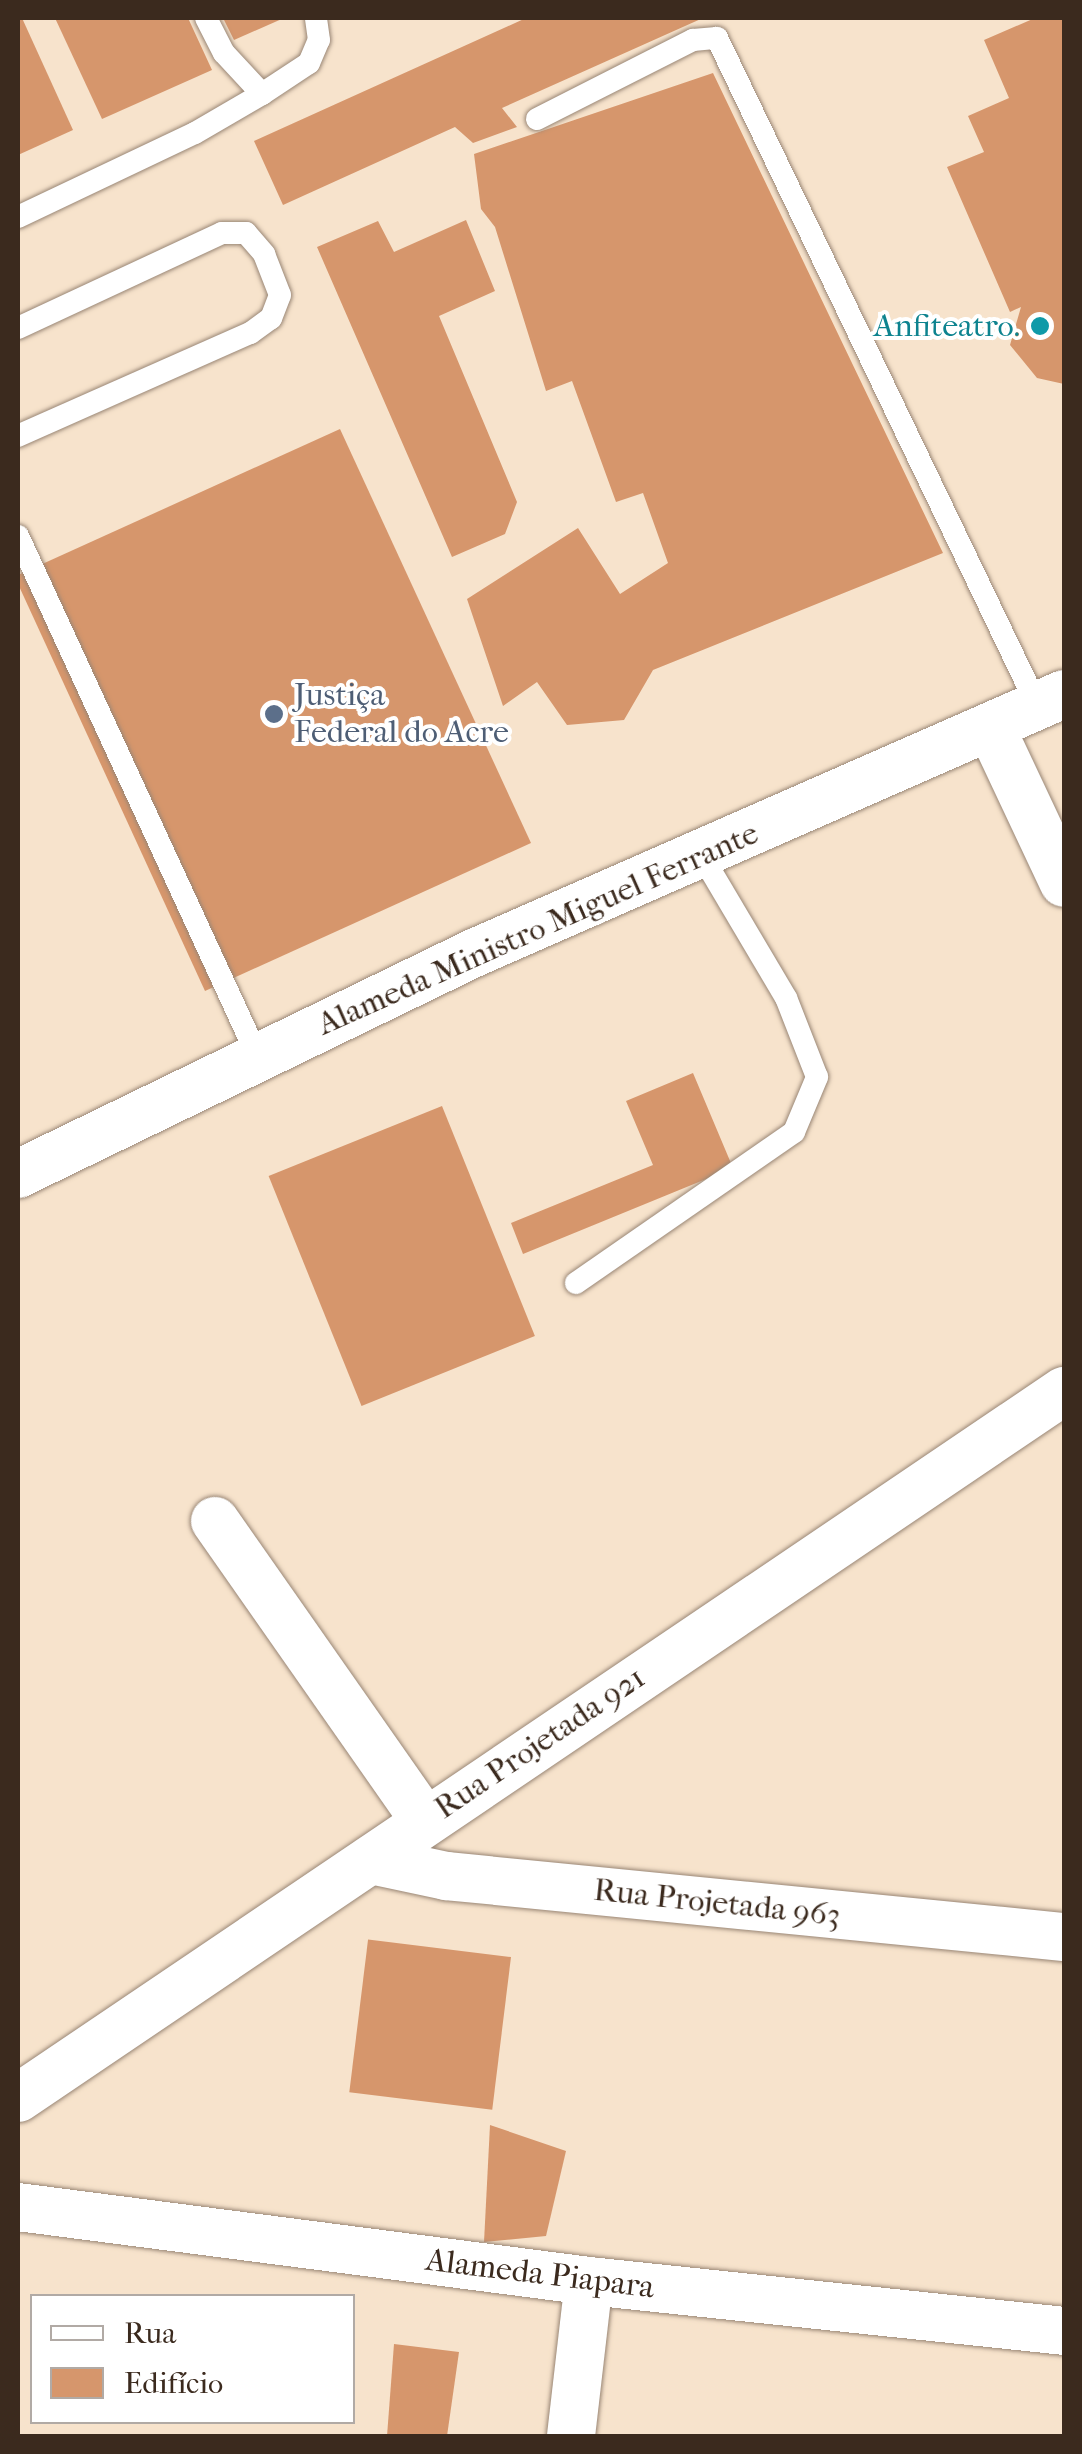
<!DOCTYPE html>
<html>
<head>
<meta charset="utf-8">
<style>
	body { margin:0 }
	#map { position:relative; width:1082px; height:2454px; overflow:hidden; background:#f7e3cc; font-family:"IM FELL French Canon",serif }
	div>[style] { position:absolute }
	.building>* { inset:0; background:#d6966c; transform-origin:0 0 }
	.roads { filter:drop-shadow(0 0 2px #998675) drop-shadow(0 0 2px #998675) }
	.service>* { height:22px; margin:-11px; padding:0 11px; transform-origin:11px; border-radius:11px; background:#fff }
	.minor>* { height:48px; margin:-24px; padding:0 24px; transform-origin:24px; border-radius:24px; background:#fff }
	.dots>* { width:28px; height:28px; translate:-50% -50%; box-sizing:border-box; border:5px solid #fff; border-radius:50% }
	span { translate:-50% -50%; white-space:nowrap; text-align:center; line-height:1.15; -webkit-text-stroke:8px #fff; paint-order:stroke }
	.culture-label { font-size:32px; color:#0d838f }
	.right { translate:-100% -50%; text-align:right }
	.service-label { font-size:32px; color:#4e5e75 }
	.left { translate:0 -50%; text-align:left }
	.street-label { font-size:32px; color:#3b2a1e }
	.frame { position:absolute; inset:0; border:20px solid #3b2a1e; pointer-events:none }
	.legend { position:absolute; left:30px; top:2294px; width:325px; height:130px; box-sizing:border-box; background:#fff; border:2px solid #b1aaa5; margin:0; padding:12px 18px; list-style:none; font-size:30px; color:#3b2a1e }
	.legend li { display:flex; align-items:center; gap:20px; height:50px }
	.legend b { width:50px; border:2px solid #b1aaa5 }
</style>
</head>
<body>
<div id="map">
	<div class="building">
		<div style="clip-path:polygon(18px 18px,22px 18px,73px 130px,18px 155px)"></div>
		<div style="clip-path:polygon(55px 18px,188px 18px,212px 70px,102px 119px)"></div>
		<div style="clip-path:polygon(223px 18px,284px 18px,234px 40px)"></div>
		<div style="clip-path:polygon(526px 18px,703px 18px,502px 108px,517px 127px,473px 143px,455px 127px,283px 205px,254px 141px)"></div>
		<div style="clip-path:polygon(1035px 18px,1064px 18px,1064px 384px,1037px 378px,1010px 345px,1021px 307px,1010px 312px,947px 167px,984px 152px,968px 116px,1009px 98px,984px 40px)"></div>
		<div style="clip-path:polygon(713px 73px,943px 553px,653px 670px,624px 720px,567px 725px,537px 682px,503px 706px,467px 599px,578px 528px,620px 594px,668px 563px,643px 493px,616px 502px,572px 381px,546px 391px,495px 227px,481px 209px,474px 154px)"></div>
		<div style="clip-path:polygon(466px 220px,495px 291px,439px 316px,517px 502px,505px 534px,452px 557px,317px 247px,378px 221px,394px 252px)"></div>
		<div style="clip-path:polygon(340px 429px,531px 843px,205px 991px,18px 584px,18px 575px)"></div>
		<div style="clip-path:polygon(693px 1073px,733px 1168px,523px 1254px,511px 1223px,653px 1165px,626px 1101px)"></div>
		<div style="left:442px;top:1106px;width:248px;height:187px;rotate:68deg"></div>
		<div style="left:511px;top:1957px;width:154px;height:144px;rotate:97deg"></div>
		<div style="clip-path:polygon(490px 2125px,566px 2151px,546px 2236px,484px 2242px)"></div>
		<div style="clip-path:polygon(394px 2344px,459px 2352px,447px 2436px,387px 2436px)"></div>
	</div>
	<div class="roads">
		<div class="service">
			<div style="left:206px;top:18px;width:39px;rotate:63deg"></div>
			<div style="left:224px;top:53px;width:56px;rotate:47.2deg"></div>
			<div style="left:262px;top:94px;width:56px;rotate:-33.4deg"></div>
			<div style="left:309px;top:63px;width:25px;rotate:-67deg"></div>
			<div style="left:319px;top:40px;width:22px;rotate:-98deg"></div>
			<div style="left:537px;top:119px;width:175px;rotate:-26.9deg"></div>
			<div style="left:693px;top:40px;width:24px;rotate:-5deg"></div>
			<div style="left:717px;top:38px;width:742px;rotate:64.37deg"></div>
			<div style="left:18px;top:217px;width:196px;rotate:-25.4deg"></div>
			<div style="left:195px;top:133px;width:78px;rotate:-30.2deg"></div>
			<div style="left:18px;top:328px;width:225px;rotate:-25deg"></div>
			<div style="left:222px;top:233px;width:24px"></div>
			<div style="left:246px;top:233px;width:28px;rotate:49deg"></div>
			<div style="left:264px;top:254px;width:44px;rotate:68.7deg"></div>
			<div style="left:280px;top:295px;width:25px;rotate:111deg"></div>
			<div style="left:271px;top:318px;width:26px;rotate:144deg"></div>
			<div style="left:250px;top:333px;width:254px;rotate:156.1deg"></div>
			<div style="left:18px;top:536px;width:574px;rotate:65.27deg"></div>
			<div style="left:576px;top:1283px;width:265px;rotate:-34.7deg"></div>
			<div style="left:794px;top:1132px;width:60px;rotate:-67.3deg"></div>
			<div style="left:817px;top:1077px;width:85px;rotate:-111.4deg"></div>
			<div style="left:786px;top:998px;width:167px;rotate:-120.6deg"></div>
		</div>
		<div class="minor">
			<div style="left:991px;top:728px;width:171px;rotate:64.8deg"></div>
			<div style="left:18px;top:1174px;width:507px;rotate:-25.86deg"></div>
			<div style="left:474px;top:953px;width:644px;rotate:-23.7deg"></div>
			<div style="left:215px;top:1521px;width:365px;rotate:55deg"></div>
			<div style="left:371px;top:1860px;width:77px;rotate:12deg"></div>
			<div style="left:446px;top:1876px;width:621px;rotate:5.64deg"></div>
			<div style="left:18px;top:2098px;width:1263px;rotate:-34.06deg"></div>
			<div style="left:18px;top:2207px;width:576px;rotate:7.38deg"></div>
			<div style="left:589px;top:2281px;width:478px;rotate:6deg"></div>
			<div style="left:571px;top:2436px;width:156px;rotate:-83.4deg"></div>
		</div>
	</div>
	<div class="dots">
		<div style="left:1040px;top:326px;background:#0f9aa8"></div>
		<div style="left:274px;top:714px;background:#5c6f8a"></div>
	</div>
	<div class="culture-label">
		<span class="right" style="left:1020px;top:326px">Anfiteatro.</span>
	</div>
	<div class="service-label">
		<span class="left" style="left:294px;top:714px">Justiça<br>Federal do Acre</span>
	</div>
	<div class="street-label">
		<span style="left:538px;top:929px;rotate:-24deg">Alameda Ministro Miguel Ferrante</span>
		<span style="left:540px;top:1743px;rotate:-34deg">Rua Projetada 921</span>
		<span style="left:717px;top:1903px;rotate:6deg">Rua Projetada 963</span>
		<span style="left:540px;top:2274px;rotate:7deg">Alameda Piapara</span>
	</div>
	<div class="frame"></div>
	<ul class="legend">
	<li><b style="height:12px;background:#fff"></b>Rua</li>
	<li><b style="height:28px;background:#d6966c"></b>Edifício</li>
	</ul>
</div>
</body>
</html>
